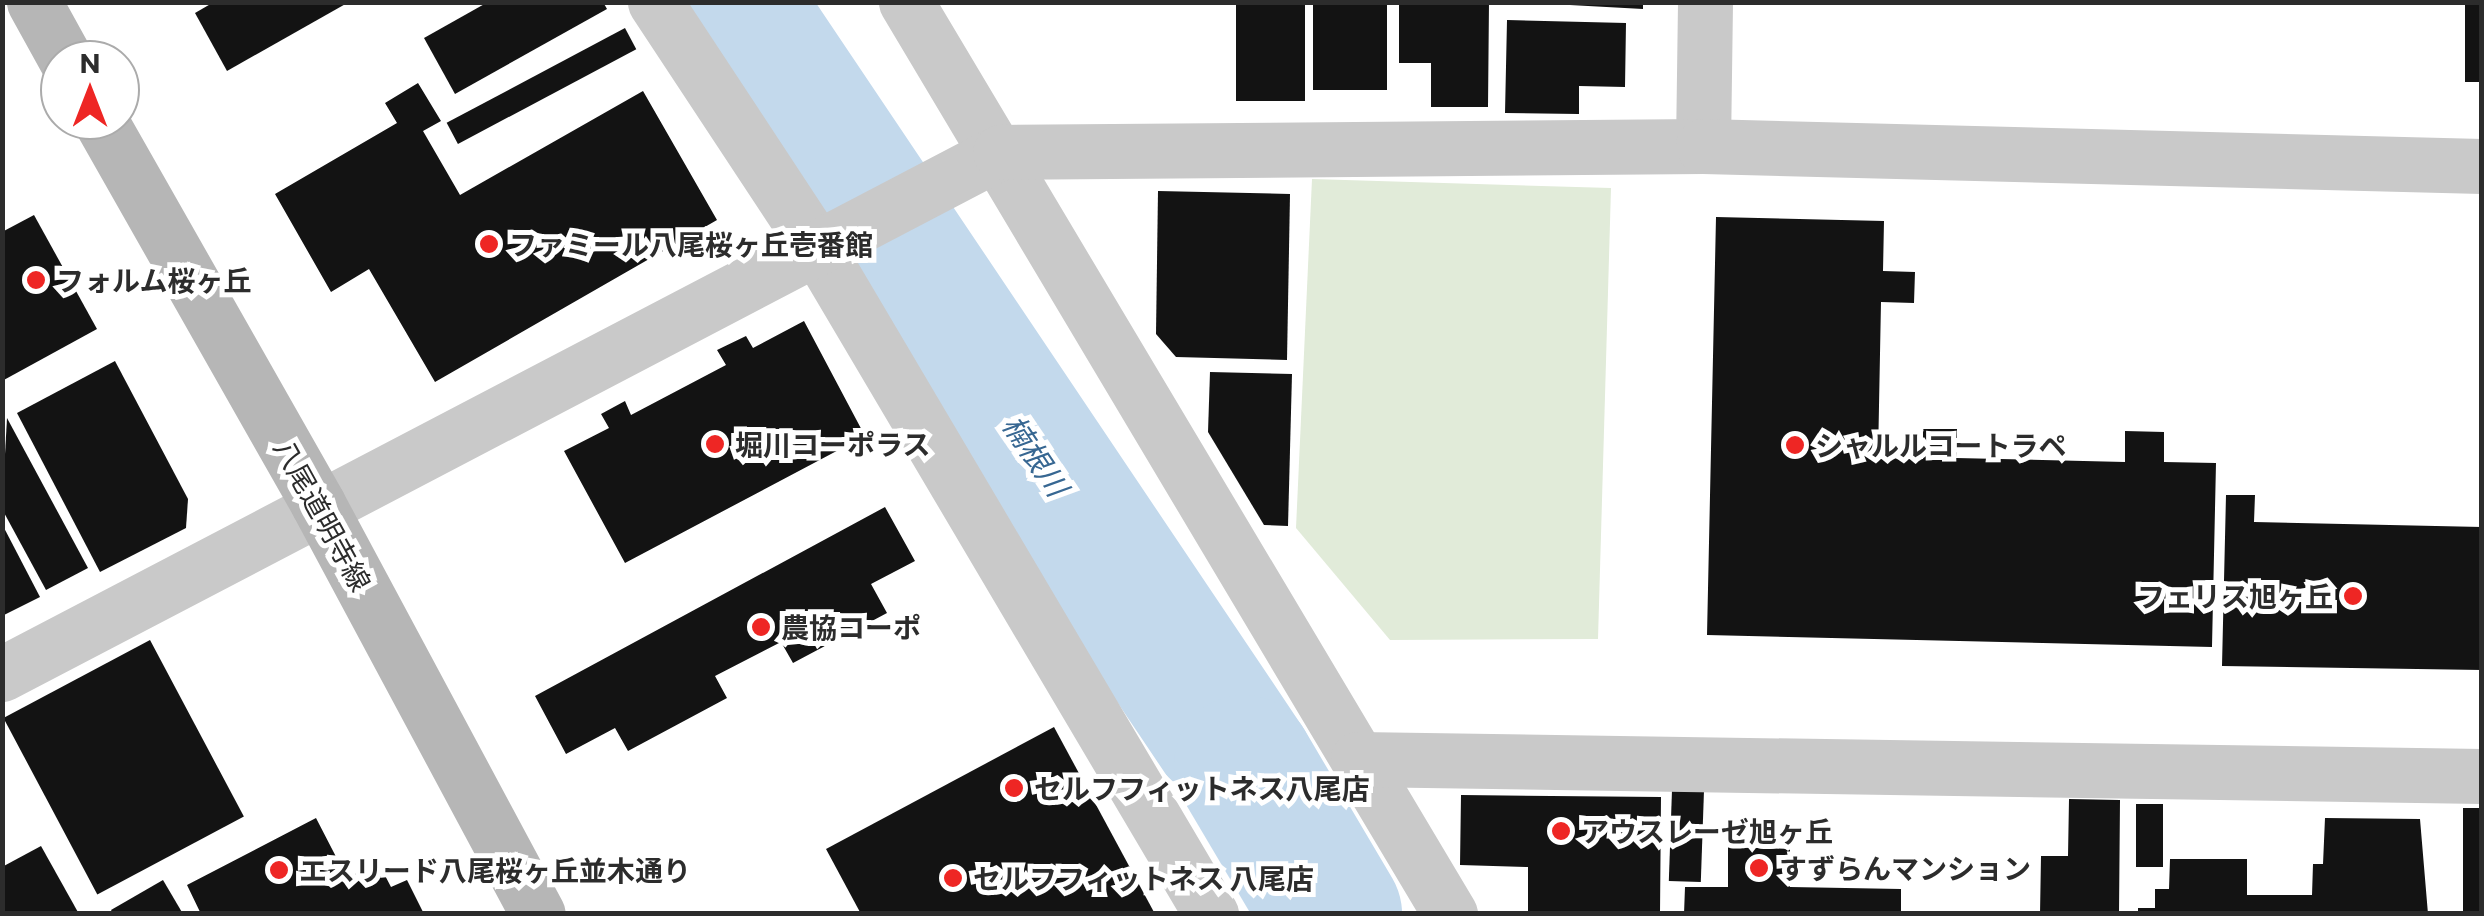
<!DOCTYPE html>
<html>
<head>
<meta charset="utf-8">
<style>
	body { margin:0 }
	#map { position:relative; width:2484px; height:916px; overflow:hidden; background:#fff; font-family:Commissioner,"Noto Sans JP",sans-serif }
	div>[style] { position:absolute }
	.green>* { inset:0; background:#e1ebd9 }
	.river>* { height:140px; margin:-70px; padding:0 70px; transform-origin:70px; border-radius:70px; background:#c3d9ec }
	.building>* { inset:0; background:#131313; transform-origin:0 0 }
	.street>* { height:55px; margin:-27.5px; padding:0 27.5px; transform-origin:27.5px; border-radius:27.5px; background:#c9c9c9 }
	.secondary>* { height:55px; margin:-27.5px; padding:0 27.5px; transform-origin:27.5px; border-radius:27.5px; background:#b6b6b6 }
	.dots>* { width:28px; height:28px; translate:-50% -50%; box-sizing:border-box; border:5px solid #fff; border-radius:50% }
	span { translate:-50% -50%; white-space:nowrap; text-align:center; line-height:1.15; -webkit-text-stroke:10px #fff; paint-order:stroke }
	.poi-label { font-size:28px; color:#2c2c2c; font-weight:700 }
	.left { translate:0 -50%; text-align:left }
	.right { translate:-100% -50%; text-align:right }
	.street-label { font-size:28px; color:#2c2c2c }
	.water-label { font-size:30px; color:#376792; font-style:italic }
	.frame { position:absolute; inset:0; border:5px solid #2c2c2c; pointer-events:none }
	.north { position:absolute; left:40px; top:40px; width:100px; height:100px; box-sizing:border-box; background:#fff; border:2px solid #ababab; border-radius:50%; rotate:0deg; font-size:28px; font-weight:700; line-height:40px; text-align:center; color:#2c2c2c }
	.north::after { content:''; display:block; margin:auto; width:35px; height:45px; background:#ee2624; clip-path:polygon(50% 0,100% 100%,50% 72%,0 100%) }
</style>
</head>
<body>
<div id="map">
	<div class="green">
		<div style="clip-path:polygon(1312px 179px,1611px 188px,1598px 639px,1390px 640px,1296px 528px)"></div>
	</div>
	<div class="river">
		<div style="left:731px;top:2px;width:919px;rotate:56.09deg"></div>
		<div style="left:1244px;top:765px;width:173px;rotate:59.4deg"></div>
	</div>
	<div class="building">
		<div style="clip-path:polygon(214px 2px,349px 2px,227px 71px,195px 13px)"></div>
		<div style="clip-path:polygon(488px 2px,603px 2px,607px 9px,455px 94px,424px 38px)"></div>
		<div style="left:1236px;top:2px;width:69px;height:99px"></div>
		<div style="left:1313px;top:2px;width:74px;height:88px"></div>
		<div style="clip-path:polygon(1399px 2px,1489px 2px,1488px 107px,1431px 107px,1431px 63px,1399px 63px)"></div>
		<div style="clip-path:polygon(1515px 2px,1643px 2px,1643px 9px)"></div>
		<div style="left:2465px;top:2px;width:17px;height:80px"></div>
		<div style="clip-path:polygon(1507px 20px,1626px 23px,1625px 87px,1579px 86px,1579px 114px,1505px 113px)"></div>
		<div style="left:625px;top:28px;width:24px;height:202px;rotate:62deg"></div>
		<div style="clip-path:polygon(418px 83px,441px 121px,423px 131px,460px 195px,643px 91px,717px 220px,435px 382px,369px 269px,331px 292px,275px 194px,397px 123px,385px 103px)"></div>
		<div style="clip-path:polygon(1158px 191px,1290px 194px,1287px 360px,1176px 357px,1156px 334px)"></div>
		<div style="clip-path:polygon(34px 215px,97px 329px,2px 381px,2px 232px)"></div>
		<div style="clip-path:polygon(1716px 217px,1884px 221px,1883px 271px,1915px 272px,1914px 303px,1881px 302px,1878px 458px,1923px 459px,1923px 429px,1957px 429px,1956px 458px,2125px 462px,2125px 431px,2164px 432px,2164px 462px,2216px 463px,2212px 647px,1707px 635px)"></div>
		<div style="clip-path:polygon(804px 321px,865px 436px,625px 563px,564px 451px,609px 428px,601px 414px,625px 401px,631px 415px,726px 365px,717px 350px,746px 336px,753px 348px)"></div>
		<div style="clip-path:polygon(115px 361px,188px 499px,186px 528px,100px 572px,17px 413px)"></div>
		<div style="clip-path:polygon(1210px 372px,1292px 374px,1288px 526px,1264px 525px,1208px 432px)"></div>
		<div style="clip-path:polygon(7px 418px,88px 568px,46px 590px,2px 509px)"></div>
		<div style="clip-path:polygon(2226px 495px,2255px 495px,2254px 522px,2482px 527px,2482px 670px,2222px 666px)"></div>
		<div style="clip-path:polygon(885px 507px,915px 561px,871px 584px,887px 613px,793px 663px,781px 642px,715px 676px,727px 698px,628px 751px,615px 728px,566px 754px,535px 696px)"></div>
		<div style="clip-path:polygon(2px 524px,40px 597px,2px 616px)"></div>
		<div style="left:150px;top:640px;width:200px;height:166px;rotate:62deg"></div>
		<div style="clip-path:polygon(1054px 727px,1155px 914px,861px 914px,826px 849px)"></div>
		<div style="left:1672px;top:790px;width:32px;height:91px;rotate:2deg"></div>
		<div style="clip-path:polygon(1461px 795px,1661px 797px,1660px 914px,1528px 914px,1528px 867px,1460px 865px)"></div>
		<div style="clip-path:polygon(2069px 799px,2120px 800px,2119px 914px,2040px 914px,2041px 856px,2068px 856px)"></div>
		<div style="left:2136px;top:804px;width:27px;height:63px"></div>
		<div style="left:2463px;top:808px;width:19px;height:106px"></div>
		<div style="clip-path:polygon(316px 818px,347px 878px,378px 862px,391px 887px,407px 880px,424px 914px,201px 914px,187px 885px)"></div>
		<div style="clip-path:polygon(2325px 818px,2420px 819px,2428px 914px,2138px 914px,2138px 908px,2155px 908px,2155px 889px,2169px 889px,2170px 859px,2247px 859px,2247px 895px,2312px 895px,2313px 864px,2323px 864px)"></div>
		<div style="clip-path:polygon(41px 846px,79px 914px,2px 914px,2px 867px)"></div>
		<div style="clip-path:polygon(1728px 847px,1790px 849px,1790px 887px,1901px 889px,1901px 914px,1684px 914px,1685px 887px,1728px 887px)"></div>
		<div style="clip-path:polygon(163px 880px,183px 914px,113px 914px,111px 910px)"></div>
	</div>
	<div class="street">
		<div style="left:655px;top:2px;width:295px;rotate:56.6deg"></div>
		<div style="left:817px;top:248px;width:774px;rotate:59.39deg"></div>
		<div style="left:906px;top:2px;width:1062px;rotate:59.18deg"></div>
		<div style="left:1703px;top:146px;width:144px;rotate:-89.2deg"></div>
		<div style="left:2px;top:674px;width:1126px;rotate:-27.61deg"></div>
		<div style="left:1000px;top:152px;width:703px;rotate:-0.49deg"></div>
		<div style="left:1703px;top:146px;width:779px;rotate:1.47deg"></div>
		<div style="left:1358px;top:759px;width:1124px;rotate:0.87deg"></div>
	</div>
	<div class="secondary">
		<div style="left:34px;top:2px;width:66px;rotate:61.1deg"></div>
		<div style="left:100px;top:120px;width:442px;rotate:60.4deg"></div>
		<div style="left:318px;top:504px;width:465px;rotate:61.8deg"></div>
	</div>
	<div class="dots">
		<div style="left:489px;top:244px;background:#ee2624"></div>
		<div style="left:36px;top:280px;background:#ee2624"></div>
		<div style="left:715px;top:444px;background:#ee2624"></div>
		<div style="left:1795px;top:445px;background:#ee2624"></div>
		<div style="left:2353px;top:596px;background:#ee2624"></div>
		<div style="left:761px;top:627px;background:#ee2624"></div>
		<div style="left:1014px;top:788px;background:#ee2624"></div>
		<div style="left:1561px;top:831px;background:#ee2624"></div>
		<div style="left:1759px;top:868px;background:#ee2624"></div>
		<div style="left:279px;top:870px;background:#ee2624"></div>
		<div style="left:953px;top:878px;background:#ee2624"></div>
	</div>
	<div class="poi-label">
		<span class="left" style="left:509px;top:244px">ファミール八尾桜ヶ丘壱番館</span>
		<span class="left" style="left:56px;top:280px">フォルム桜ヶ丘</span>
		<span class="left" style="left:735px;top:444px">堀川コーポラス</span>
		<span class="left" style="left:1815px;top:445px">シャルルコートラペ</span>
		<span class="right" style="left:2333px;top:596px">フェリス旭ヶ丘</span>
		<span class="left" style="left:781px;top:627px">農協コーポ</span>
		<span class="left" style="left:1034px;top:788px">セルフフィットネス八尾店</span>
		<span class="left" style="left:1581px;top:831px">アウスレーゼ旭ヶ丘</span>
		<span class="left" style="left:1779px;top:868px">すずらんマンション</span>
		<span class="left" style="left:299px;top:870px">エスリード八尾桜ヶ丘並木通り</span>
		<span class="left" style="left:973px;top:878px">セルフフィットネス 八尾店</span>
	</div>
	<div class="street-label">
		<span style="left:323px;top:515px;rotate:61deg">八尾道明寺線</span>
	</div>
	<div class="water-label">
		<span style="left:1036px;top:455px;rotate:56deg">楠根川</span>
	</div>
	<div class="frame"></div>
	<div class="north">N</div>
</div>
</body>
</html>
